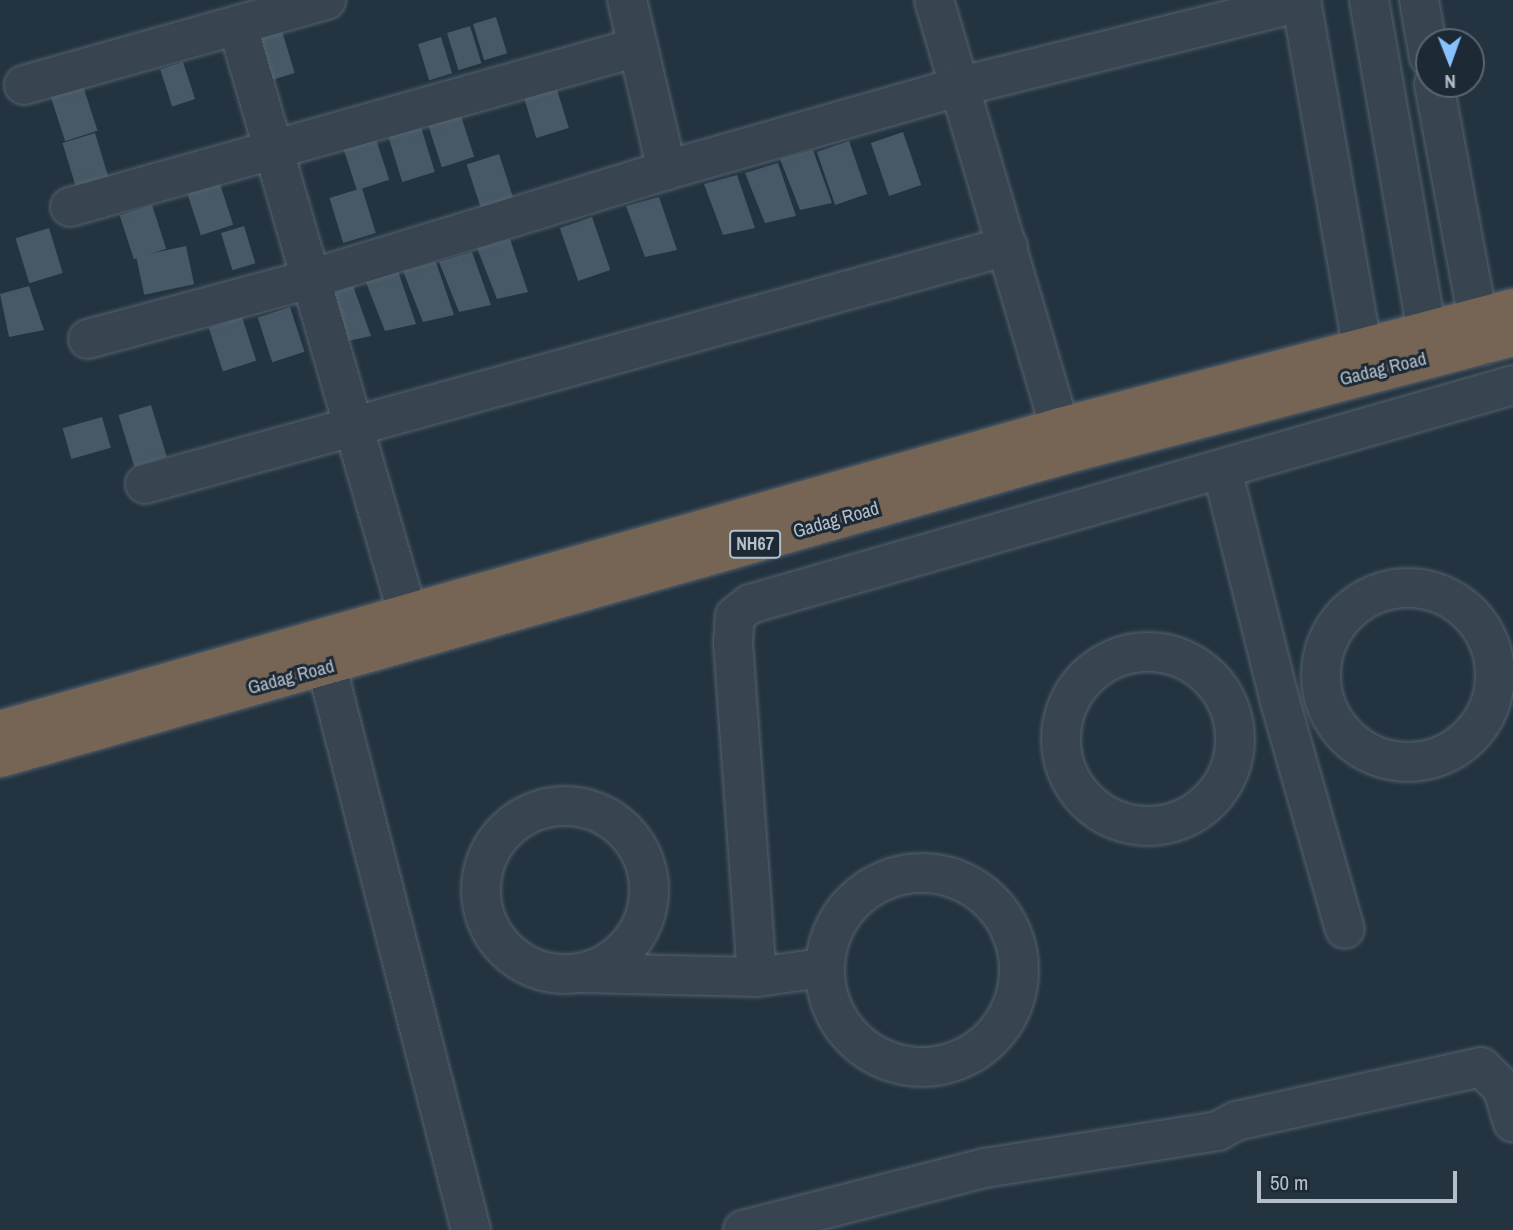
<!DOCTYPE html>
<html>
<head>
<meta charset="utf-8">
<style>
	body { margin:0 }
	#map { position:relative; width:1513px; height:1230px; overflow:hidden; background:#233340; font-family:"Archivo Narrow",sans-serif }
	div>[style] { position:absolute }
	.building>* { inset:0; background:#475966; transform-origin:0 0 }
	.roads { filter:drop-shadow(0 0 2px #56626e) drop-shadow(0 0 2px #56626e) }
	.minor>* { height:38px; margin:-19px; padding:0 19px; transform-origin:19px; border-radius:19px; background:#384550 }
	.minor>.ring { margin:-19px; padding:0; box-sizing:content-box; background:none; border:38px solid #384550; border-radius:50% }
	.highway>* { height:38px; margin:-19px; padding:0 19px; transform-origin:19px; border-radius:19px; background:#766554 }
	span { translate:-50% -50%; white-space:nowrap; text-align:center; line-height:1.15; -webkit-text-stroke:6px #1d2a35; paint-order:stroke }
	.shield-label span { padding:2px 5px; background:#1d2a35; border:2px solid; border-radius:5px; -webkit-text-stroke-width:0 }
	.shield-label { font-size:18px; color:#b4bfcb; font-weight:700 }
	.street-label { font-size:19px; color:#b4bfcb }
	.north { position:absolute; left:1415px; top:28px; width:70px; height:70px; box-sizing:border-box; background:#1d2a35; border:2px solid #596671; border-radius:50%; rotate:179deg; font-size:19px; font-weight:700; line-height:28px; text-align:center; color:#b4bfcb }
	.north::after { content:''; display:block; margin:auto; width:24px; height:32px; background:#87c2fd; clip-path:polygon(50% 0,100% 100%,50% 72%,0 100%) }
	.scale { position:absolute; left:1257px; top:1171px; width:200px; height:32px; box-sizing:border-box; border:4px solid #b4bfcb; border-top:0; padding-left:9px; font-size:21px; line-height:24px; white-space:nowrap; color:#b4bfcb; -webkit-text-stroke:5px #1d2a35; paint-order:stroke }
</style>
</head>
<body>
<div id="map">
	<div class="building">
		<div style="left:496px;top:17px;width:38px;height:24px;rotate:73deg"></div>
		<div style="left:470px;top:26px;width:39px;height:24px;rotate:73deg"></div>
		<div style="left:281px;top:28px;width:47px;height:34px;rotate:73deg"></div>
		<div style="left:441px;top:37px;width:38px;height:24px;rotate:73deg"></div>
		<div style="left:183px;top:62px;width:39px;height:24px;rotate:72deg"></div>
		<div style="left:555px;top:83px;width:47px;height:34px;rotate:73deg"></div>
		<div style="left:83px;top:86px;width:47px;height:34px;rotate:72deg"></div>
		<div style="left:460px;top:113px;width:46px;height:34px;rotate:72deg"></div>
		<div style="left:421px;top:127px;width:47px;height:34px;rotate:73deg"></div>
		<div style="left:903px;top:132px;width:56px;height:34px;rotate:71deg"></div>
		<div style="left:95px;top:133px;width:47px;height:34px;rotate:73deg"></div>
		<div style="left:375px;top:136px;width:46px;height:34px;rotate:72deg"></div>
		<div style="left:849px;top:141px;width:56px;height:34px;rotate:71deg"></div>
		<div style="clip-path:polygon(813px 150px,832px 203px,800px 210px,780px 159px)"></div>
		<div style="left:499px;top:154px;width:46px;height:34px;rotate:72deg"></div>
		<div style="clip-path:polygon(778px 163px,796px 216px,765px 223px,745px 173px)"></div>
		<div style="clip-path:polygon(737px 175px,755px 228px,723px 235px,704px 184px)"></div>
		<div style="left:219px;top:181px;width:46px;height:34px;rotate:72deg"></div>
		<div style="left:362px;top:188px;width:47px;height:34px;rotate:73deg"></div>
		<div style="clip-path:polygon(659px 197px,677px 250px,645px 257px,626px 206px)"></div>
		<div style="left:152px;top:205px;width:46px;height:34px;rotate:72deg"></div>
		<div style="left:592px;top:217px;width:56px;height:34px;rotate:71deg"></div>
		<div style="left:244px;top:226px;width:39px;height:24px;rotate:73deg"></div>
		<div style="left:49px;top:228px;width:47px;height:35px;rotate:73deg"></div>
		<div style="clip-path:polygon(510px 239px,528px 292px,497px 299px,477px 248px)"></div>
		<div style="left:186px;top:246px;width:39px;height:51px;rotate:78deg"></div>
		<div style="clip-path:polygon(472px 252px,491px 305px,459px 312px,439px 262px)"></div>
		<div style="clip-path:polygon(436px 262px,454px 315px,423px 322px,403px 271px)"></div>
		<div style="clip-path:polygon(398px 271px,416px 324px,385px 331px,365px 280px)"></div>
		<div style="clip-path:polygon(352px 283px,371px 336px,339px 343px,319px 292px)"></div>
		<div style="clip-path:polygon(29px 286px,44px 330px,9px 337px,0 294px)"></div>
		<div style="left:290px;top:307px;width:47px;height:34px;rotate:72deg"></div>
		<div style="left:242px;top:317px;width:46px;height:35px;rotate:72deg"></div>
		<div style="left:151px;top:405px;width:54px;height:34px;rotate:73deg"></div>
		<div style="left:102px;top:417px;width:32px;height:41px;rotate:74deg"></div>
	</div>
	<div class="roads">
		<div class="minor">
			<div style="left:627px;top:0;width:175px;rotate:76.8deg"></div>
			<div style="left:934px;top:0;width:445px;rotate:73.6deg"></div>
			<div style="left:1301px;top:0;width:351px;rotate:80deg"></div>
			<div style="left:1369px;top:0;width:362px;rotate:80.1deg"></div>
			<div style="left:1419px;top:0;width:58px;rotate:80deg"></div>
			<div style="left:238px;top:27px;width:612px;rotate:73.87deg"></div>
			<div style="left:1434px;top:84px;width:266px;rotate:79.4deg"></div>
			<div style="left:24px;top:85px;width:314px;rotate:-15.7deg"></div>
			<div style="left:70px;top:207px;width:590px;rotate:-15.73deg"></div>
			<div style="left:88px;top:339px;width:234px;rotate:-15.1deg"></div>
			<div style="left:314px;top:278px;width:369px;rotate:-17deg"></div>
			<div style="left:667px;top:170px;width:303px;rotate:-15.9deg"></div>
			<div style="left:958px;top:87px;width:354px;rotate:-13.9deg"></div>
			<div style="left:1222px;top:469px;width:236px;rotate:76deg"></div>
			<div style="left:1279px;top:698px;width:240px;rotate:74.1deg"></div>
			<div style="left:145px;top:484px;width:895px;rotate:-15.42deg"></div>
			<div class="ring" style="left:1321px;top:588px;width:136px;height:136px"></div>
			<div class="ring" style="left:1061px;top:652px;width:136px;height:136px"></div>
			<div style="left:327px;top:668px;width:580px;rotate:75.63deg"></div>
			<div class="ring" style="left:481px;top:806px;width:130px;height:130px"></div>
			<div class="ring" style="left:825px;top:873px;width:156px;height:156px"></div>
			<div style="left:581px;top:973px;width:176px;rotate:1.3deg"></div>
			<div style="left:757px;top:977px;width:67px;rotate:-7.8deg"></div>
			<div style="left:757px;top:977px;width:335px;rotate:-94.1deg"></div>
			<div style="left:733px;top:643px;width:27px;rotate:-86deg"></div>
			<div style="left:735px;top:616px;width:19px;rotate:-39deg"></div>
			<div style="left:750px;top:604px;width:794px;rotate:-16.01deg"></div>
			<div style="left:743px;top:1230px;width:250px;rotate:-14.4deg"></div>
			<div style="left:985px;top:1168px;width:236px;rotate:-9deg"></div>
			<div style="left:1218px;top:1131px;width:21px;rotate:-29deg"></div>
			<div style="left:1236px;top:1121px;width:251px;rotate:-12.4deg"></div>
			<div style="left:1481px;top:1067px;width:29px;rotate:44deg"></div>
			<div style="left:1502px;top:1087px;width:37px;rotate:73deg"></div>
		</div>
		<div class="highway">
			<div style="left:0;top:730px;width:1102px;rotate:-15.95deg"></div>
			<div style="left:1060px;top:427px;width:468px;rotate:-14.7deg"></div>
			<div style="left:0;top:758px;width:1109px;rotate:-15.9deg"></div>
			<div style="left:1067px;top:454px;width:461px;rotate:-14.7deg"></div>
		</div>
	</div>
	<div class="shield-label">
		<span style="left:755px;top:544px">NH67</span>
	</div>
	<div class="street-label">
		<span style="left:1383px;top:369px;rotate:-14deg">Gadag Road</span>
		<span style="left:836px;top:520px;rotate:-16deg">Gadag Road</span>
		<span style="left:291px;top:677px;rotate:-15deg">Gadag Road</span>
	</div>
	<div class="north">N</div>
	<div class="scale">50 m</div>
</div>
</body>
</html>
